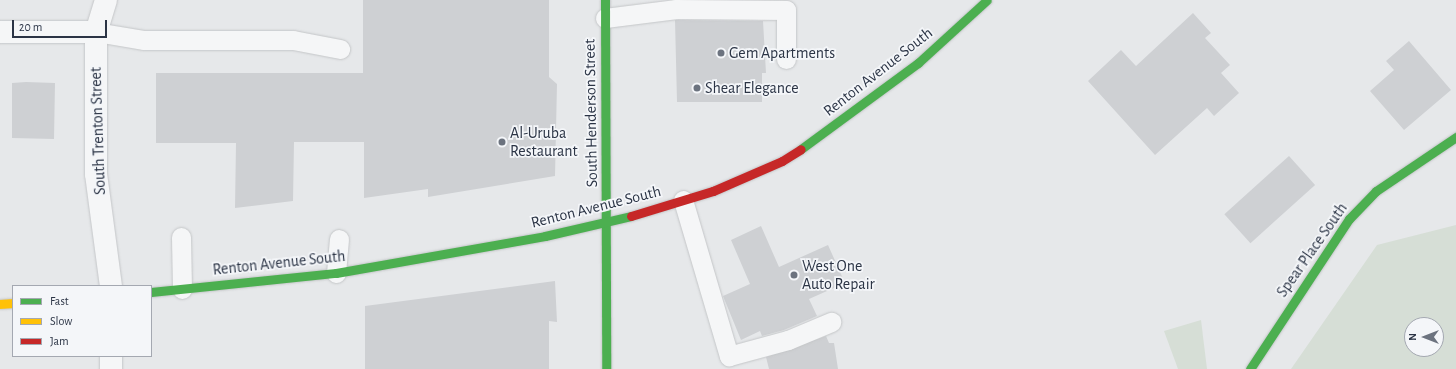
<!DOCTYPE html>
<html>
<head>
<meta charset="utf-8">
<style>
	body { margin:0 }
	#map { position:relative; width:1456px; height:369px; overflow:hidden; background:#e6e8ea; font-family:"Alegreya Sans",sans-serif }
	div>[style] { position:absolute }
	.green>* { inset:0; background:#d6ded6 }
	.building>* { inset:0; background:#ced0d3; transform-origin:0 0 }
	.roads { filter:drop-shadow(0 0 1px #c4c6c8) drop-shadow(0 0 1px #c4c6c8) }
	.lane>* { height:19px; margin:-9.5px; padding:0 9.5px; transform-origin:9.5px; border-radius:9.5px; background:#f5f6f7 }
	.street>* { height:22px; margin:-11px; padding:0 11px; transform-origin:11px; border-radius:11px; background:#f5f6f7 }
	.fast>* { height:9px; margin:-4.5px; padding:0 4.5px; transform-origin:4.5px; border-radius:4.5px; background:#4caf50 }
	.slow>* { height:9px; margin:-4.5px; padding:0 4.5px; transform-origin:4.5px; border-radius:4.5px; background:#ffc107 }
	.jam>* { height:9px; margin:-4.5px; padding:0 4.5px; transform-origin:4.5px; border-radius:4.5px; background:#c62828 }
	.dots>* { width:11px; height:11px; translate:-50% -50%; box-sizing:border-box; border:2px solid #f4f6f9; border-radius:50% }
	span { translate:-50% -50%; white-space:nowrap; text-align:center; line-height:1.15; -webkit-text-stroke:3.5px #f4f6f9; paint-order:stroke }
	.poi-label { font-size:16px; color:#2b3445 }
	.left { translate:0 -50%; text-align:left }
	.street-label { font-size:16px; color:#2b3445 }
	.legend { position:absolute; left:12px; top:285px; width:140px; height:72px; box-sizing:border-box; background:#f4f6f9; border:1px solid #a4a8b1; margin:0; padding:5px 7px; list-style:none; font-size:12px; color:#2b3445 }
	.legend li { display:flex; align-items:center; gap:8px; height:20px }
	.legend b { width:20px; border:1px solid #a4a8b1 }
	.north { position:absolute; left:1404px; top:317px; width:40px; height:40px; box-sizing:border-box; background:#f4f6f9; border:1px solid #a4a8b1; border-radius:50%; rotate:270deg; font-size:11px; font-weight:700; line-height:16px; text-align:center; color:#2b3445 }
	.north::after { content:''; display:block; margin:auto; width:14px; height:18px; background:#6c737f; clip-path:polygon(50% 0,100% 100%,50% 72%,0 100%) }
	.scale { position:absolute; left:12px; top:20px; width:95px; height:18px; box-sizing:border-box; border:2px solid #2b3445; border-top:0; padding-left:5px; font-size:12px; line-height:14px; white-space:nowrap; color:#2b3445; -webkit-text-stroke:3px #f4f6f9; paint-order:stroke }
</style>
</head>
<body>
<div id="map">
	<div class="green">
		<div style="clip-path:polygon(evenodd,1456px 225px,1456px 369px,1291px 369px,1377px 245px,1456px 225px,1412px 325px,1436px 325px,1436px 349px,1412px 349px,1412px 325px)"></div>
		<div style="clip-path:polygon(1201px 320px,1207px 369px,1178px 369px,1164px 331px)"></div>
	</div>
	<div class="building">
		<div style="clip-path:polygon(363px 0,549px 0,549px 77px,557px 84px,555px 176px,428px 197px,428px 189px,364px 198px,364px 142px,294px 142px,293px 201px,235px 208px,236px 143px,156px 143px,156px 73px,363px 73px)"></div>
		<div style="clip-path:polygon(1193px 13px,1211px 33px,1205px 38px,1230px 65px,1221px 73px,1239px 93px,1214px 116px,1207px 108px,1155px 155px,1088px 81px,1121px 50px,1136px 66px)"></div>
		<div style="clip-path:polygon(675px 20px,763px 21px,766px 73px,762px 73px,762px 102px,677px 102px)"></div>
		<div style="clip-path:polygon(1409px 41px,1451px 90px,1404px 130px,1370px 91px,1394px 70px,1386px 61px)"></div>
		<div style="clip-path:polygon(26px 82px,55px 83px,54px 139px,12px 138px,12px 83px)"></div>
		<div style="left:1289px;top:156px;width:39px;height:87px;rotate:48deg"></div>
		<div style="clip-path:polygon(761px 226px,779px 267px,828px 245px,845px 283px,809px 299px,817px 316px,784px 330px,762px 336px,760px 331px,741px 340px,723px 296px,750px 284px,731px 240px)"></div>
		<div style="clip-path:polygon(555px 281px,557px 322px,549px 321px,549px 369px,365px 369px,365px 306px)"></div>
		<div style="clip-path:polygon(826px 336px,829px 343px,834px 343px,838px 369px,769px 369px,766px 357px)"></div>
	</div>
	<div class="roads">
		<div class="lane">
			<div style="left:605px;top:18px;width:72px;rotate:-7.2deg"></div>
			<div style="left:676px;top:9px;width:110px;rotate:0.5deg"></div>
			<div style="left:786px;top:10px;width:49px;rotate:90deg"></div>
			<div style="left:96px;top:32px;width:49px;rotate:9.5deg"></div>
			<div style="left:144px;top:40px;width:149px"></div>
			<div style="left:293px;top:40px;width:48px;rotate:10.8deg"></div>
			<div style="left:683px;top:200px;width:163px;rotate:73.6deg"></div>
			<div style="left:729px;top:356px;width:61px;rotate:-15.2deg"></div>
			<div style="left:788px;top:340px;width:47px;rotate:-22.7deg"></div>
			<div style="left:181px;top:237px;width:52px;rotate:88.9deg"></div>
			<div style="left:336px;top:273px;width:34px;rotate:-85deg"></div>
		</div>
		<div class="street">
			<div style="left:106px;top:0;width:34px;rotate:107deg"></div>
			<div style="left:96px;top:32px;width:142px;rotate:90deg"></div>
			<div style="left:96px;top:174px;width:113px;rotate:82.4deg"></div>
			<div style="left:0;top:32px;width:96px"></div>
			<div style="left:111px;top:369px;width:13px;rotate:-90deg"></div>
		</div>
		<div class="fast">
			<div style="left:605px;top:0;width:369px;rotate:89.8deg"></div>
			<div style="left:801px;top:149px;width:145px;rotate:-36.3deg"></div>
			<div style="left:918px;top:63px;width:93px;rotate:-42.4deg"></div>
			<div style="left:151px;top:292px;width:186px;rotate:-5.9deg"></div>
			<div style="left:336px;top:273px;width:212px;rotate:-10deg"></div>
			<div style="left:545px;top:236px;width:88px;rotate:-13.1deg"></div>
			<div style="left:1250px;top:369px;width:180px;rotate:-56.6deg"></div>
			<div style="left:1349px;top:219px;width:39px;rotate:-46deg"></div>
			<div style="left:1376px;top:191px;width:97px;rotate:-34deg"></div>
		</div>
		<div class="slow">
			<div style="left:0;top:304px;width:13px;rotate:-4deg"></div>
		</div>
		<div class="jam">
			<div style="left:631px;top:216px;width:86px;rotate:-17deg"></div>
			<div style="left:713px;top:191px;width:75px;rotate:-23.5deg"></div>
			<div style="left:782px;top:161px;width:22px;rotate:-32deg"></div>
		</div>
	</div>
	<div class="dots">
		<div style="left:721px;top:53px;background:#6c737f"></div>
		<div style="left:697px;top:88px;background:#6c737f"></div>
		<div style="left:502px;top:142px;background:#6c737f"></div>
		<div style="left:794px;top:275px;background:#6c737f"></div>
	</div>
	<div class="poi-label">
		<span class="left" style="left:729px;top:53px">Gem Apartments</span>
		<span class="left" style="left:705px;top:88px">Shear Elegance</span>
		<span class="left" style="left:510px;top:142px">Al-Uruba<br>Restaurant</span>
		<span class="left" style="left:802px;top:275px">West One<br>Auto Repair</span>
	</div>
	<div class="street-label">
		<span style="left:878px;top:72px;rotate:-38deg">Renton Avenue South</span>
		<span style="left:591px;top:113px;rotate:-91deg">South Henderson Street</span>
		<span style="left:98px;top:131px;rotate:-92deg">South Trenton Street</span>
		<span style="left:596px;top:207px;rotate:-14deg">Renton Avenue South</span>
		<span style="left:1312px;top:250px;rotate:-55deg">Spear Place South</span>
		<span style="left:279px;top:263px;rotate:-6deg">Renton Avenue South</span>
	</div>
	<ul class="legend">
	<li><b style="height:5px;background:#4caf50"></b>Fast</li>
	<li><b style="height:5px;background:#ffc107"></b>Slow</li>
	<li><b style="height:5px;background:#c62828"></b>Jam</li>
	</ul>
	<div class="north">N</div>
	<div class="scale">20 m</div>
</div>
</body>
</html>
